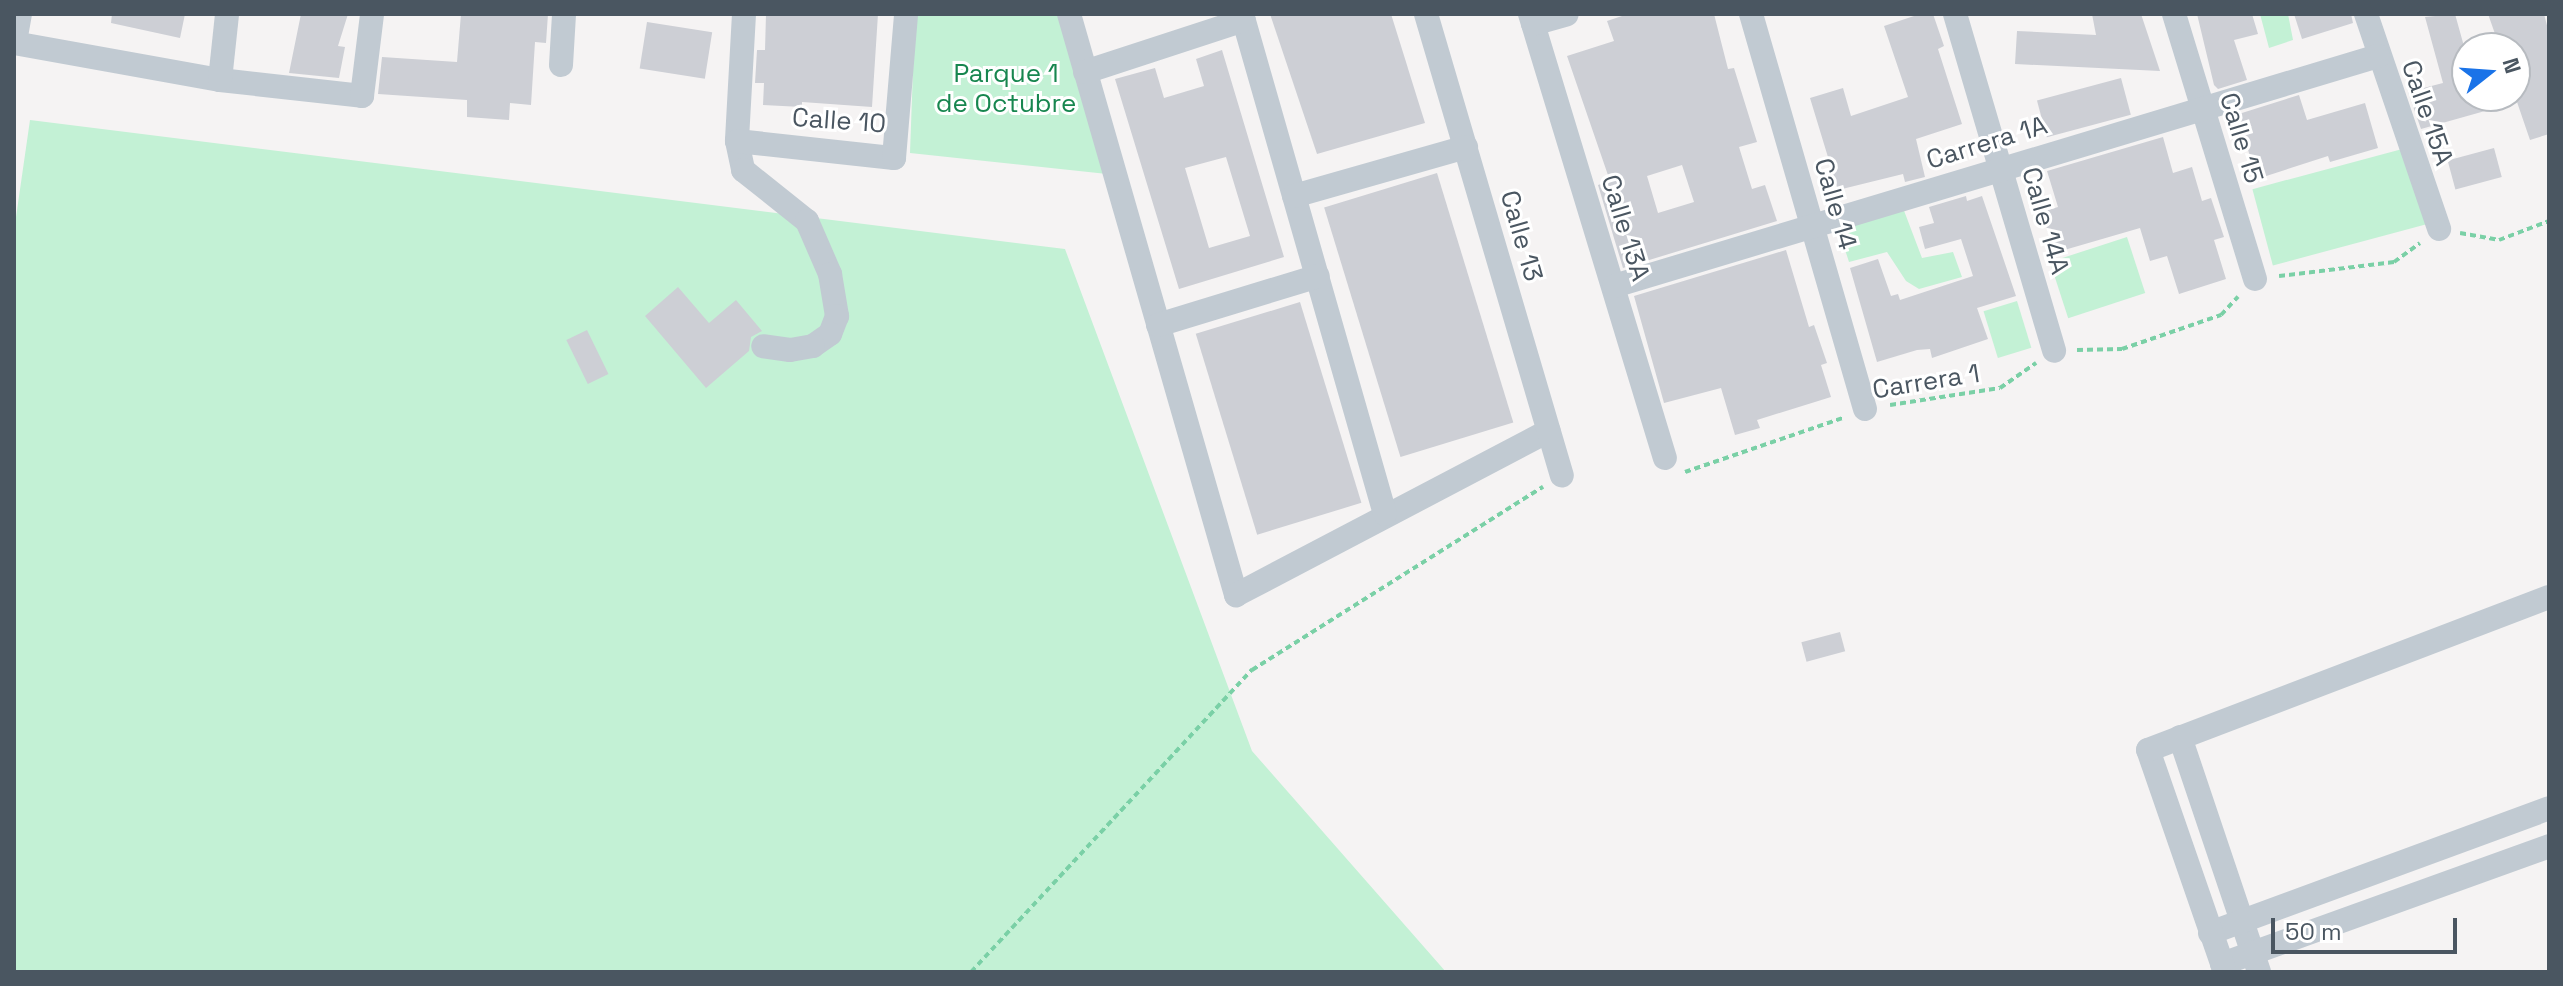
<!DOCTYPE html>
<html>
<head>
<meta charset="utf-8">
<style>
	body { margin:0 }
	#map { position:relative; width:2563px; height:986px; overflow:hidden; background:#f5f3f3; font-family:"Space Grotesk",sans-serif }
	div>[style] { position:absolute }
	.green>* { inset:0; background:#c3f1d5; transform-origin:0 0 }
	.building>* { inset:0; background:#cdcfd5; transform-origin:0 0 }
	.path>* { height:4px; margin-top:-2px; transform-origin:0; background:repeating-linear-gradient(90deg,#7ad0a6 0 6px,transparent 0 10px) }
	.minor>* { height:24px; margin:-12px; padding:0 12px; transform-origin:12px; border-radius:12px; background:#c1cad2 }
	span { translate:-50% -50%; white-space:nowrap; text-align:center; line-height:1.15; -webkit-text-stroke:6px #fff; paint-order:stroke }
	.park-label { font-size:26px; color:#17864f }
	.street-label { font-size:26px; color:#4a5661 }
	.frame { position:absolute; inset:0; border:16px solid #4a5661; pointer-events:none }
	.north { position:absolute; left:2451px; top:32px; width:80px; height:80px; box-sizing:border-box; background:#fff; border:2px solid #b7bbc0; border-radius:50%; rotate:73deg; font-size:22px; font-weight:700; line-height:32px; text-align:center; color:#4a5661 }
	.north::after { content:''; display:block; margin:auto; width:28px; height:36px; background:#1a73e8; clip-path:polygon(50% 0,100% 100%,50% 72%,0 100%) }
	.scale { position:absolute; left:2271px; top:918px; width:186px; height:36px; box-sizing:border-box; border:4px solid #4a5661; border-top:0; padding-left:10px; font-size:24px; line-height:28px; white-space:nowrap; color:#4a5661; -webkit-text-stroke:6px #fff; paint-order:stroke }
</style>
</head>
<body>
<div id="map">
	<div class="green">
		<div style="clip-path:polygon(915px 14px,1064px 14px,1107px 174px,910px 153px)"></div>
		<div style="clip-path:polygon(2260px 14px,2288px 14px,2293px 40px,2269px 48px)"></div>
		<div style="clip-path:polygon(30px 120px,1065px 249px,1252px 751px,1446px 972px,14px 972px,14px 231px)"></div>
		<div style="left:2406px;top:148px;width:79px;height:159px;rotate:75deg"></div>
		<div style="clip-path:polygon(1903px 208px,1922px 258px,1953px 252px,1962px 277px,1919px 289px,1906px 281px,1887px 252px,1849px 262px,1837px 225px)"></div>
		<div style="left:2127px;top:237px;width:59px;height:81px;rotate:72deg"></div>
		<div style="left:2017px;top:301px;width:49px;height:35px;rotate:73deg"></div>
	</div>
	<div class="building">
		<div style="clip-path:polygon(112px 14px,185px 14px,180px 38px,111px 23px)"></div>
		<div style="clip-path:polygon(301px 14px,348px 14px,338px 46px,345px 47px,339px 78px,289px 73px)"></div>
		<div style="clip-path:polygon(461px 14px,548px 14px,546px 43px,535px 42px,531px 105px,510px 103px,509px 120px,467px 117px,467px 100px,378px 94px,382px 57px,457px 62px)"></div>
		<div style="clip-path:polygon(766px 14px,878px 14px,872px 107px,802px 102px,802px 107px,763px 105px,764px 83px,755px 83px,757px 50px,765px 50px)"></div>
		<div style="clip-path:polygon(1270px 14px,1391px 14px,1425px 123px,1317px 154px)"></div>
		<div style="clip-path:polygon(evenodd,1628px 14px,1714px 14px,1728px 69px,1734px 68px,1757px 142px,1739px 147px,1752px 189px,1765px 185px,1777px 221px,1623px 268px,1598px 185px,1610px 181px,1567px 56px,1614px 41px,1607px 21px,1628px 14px,1682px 165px,1694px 202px,1658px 213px,1647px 176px,1682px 165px)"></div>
		<div style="clip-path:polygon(1920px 14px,1933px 14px,1944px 46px,1938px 49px,1962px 124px,1916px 139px,1925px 177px,1905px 182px,1903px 174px,1838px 190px,1810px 98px,1843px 88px,1851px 116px,1908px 97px,1884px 26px)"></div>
		<div style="clip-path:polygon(2092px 14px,2141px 14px,2160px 71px,2015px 64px,2017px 31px,2096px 35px)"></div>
		<div style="clip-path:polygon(2197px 14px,2252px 14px,2258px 34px,2234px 40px,2247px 80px,2218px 89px,2214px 85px)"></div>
		<div style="clip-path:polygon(2294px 14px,2351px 14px,2353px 23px,2302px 39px)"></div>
		<div style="clip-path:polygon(2455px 14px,2467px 57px,2467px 96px,2515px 96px,2515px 48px,2500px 48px,2488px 14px,2544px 14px,2549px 33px,2549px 134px,2530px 140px,2517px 102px,2421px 129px,2408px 92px,2443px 83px,2425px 17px)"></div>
		<div style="left:647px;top:22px;width:66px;height:47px;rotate:9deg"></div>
		<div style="clip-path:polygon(evenodd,1222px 50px,1284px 257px,1179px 289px,1115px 79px,1155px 68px,1164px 98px,1204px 86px,1196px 59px,1222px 50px,1226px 157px,1250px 236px,1209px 248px,1185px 168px,1226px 157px)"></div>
		<div style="left:2121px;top:78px;width:38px;height:87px;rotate:75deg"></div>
		<div style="clip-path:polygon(2299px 95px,2307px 120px,2365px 103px,2378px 148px,2330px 162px,2328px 156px,2257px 179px,2245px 140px,2233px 144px,2226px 118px)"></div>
		<div style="clip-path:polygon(2163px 137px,2173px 173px,2192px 167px,2202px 201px,2211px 198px,2224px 237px,2214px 240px,2226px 279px,2179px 294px,2167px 256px,2150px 261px,2140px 228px,2054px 253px,2042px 212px,2058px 207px,2047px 171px)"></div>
		<div style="left:2494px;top:148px;width:30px;height:48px;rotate:75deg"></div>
		<div style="left:1437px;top:173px;width:261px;height:118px;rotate:73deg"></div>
		<div style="clip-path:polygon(1966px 196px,1967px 201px,1982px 196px,2016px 296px,1977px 308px,1988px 339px,1932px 358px,1930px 349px,1917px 350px,1877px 362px,1850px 268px,1878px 259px,1891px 296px,1898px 294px,1900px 300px,1973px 276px,1961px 239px,1925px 249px,1919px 227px,1934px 223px,1929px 207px)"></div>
		<div style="clip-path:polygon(1786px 250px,1809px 327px,1814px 325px,1827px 363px,1821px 365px,1831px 397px,1757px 420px,1760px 428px,1735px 435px,1721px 388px,1664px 403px,1634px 296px)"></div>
		<div style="clip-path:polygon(678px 287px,709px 323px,736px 300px,762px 331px,751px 337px,749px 351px,706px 388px,645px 316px)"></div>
		<div style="left:1300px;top:302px;width:210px;height:109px;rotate:73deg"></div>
		<div style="left:587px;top:330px;width:49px;height:23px;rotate:64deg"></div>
		<div style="left:1840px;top:632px;width:20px;height:40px;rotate:75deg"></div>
	</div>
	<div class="path">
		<div style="left:2460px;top:233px;width:40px;rotate:10deg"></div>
		<div style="left:2499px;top:240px;width:53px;rotate:-20.8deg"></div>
		<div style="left:2279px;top:276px;width:116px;rotate:-6.9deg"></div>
		<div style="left:2394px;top:262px;width:32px;rotate:-36deg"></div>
		<div style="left:2077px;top:350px;width:45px;rotate:-1.3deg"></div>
		<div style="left:2122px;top:349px;width:105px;rotate:-19deg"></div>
		<div style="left:2221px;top:315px;width:25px;rotate:-47deg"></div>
		<div style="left:1890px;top:405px;width:111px;rotate:-8.8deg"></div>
		<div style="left:2000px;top:388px;width:44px;rotate:-34.8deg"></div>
		<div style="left:1685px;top:472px;width:167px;rotate:-18.9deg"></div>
		<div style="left:971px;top:972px;width:413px;rotate:-47.1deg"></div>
		<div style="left:1252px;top:670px;width:344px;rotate:-32.2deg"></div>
	</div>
	<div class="minor">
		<div style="left:744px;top:14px;width:127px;rotate:93.2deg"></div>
		<div style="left:737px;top:141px;width:30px;rotate:78deg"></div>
		<div style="left:743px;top:170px;width:82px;rotate:38.6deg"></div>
		<div style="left:807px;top:221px;width:58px;rotate:66.5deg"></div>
		<div style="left:830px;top:274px;width:43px;rotate:80.5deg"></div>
		<div style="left:837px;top:316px;width:19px;rotate:111deg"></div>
		<div style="left:830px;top:334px;width:21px;rotate:145deg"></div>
		<div style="left:813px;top:346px;width:23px;rotate:170deg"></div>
		<div style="left:790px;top:350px;width:27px;rotate:-172deg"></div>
		<div style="left:1069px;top:14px;width:605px;rotate:73.96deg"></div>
		<div style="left:1236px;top:595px;width:353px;rotate:-27.7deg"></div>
		<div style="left:1242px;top:14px;width:520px;rotate:74.04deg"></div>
		<div style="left:1426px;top:14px;width:481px;rotate:73.6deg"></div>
		<div style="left:1530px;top:14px;width:464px;rotate:73.1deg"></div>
		<div style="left:1751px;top:14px;width:411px;rotate:73.9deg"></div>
		<div style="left:1955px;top:14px;width:351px;rotate:73.6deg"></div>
		<div style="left:2174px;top:14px;width:277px;rotate:73deg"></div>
		<div style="left:2366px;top:14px;width:227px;rotate:71.2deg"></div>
		<div style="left:1533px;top:24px;width:35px;rotate:-16deg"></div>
		<div style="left:15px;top:42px;width:28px;rotate:-80deg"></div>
		<div style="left:14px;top:43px;width:209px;rotate:10.2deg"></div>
		<div style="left:220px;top:80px;width:143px;rotate:6.4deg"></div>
		<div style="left:362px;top:96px;width:83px;rotate:-83deg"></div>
		<div style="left:561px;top:65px;width:51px;rotate:-86.6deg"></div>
		<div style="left:1085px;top:72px;width:167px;rotate:-18.1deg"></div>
		<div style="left:220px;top:80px;width:66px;rotate:-83.9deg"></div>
		<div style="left:737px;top:141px;width:158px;rotate:6.2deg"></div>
		<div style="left:894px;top:158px;width:144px;rotate:-85.2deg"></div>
		<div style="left:1294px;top:196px;width:179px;rotate:-15.9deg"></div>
		<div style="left:1614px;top:286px;width:798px;rotate:-16.75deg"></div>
		<div style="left:1158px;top:325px;width:167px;rotate:-17deg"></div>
		<div style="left:2180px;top:737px;width:248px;rotate:71.4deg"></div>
		<div style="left:2210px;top:933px;width:361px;rotate:-20.2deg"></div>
		<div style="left:2222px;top:964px;width:348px;rotate:-19.8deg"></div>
		<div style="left:2225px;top:972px;width:235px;rotate:-109.1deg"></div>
		<div style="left:2148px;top:750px;width:429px;rotate:-20.9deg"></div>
	</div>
	<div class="park-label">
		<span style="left:1006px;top:89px">Parque 1<br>de Octubre</span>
	</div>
	<div class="street-label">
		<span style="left:2427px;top:113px;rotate:71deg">Calle 15A</span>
		<span style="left:839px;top:121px;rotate:4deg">Calle 10</span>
		<span style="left:2241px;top:138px;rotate:73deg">Calle 15</span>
		<span style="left:1987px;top:143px;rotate:-17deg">Carrera 1A</span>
		<span style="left:1835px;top:204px;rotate:74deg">Calle 14</span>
		<span style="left:2045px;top:221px;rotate:74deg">Calle 14A</span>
		<span style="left:1625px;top:228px;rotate:73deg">Calle 13A</span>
		<span style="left:1521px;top:236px;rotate:74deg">Calle 13</span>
		<span style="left:1926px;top:382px;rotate:-9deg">Carrera 1</span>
	</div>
	<div class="frame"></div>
	<div class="north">N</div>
	<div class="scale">50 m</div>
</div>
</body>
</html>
